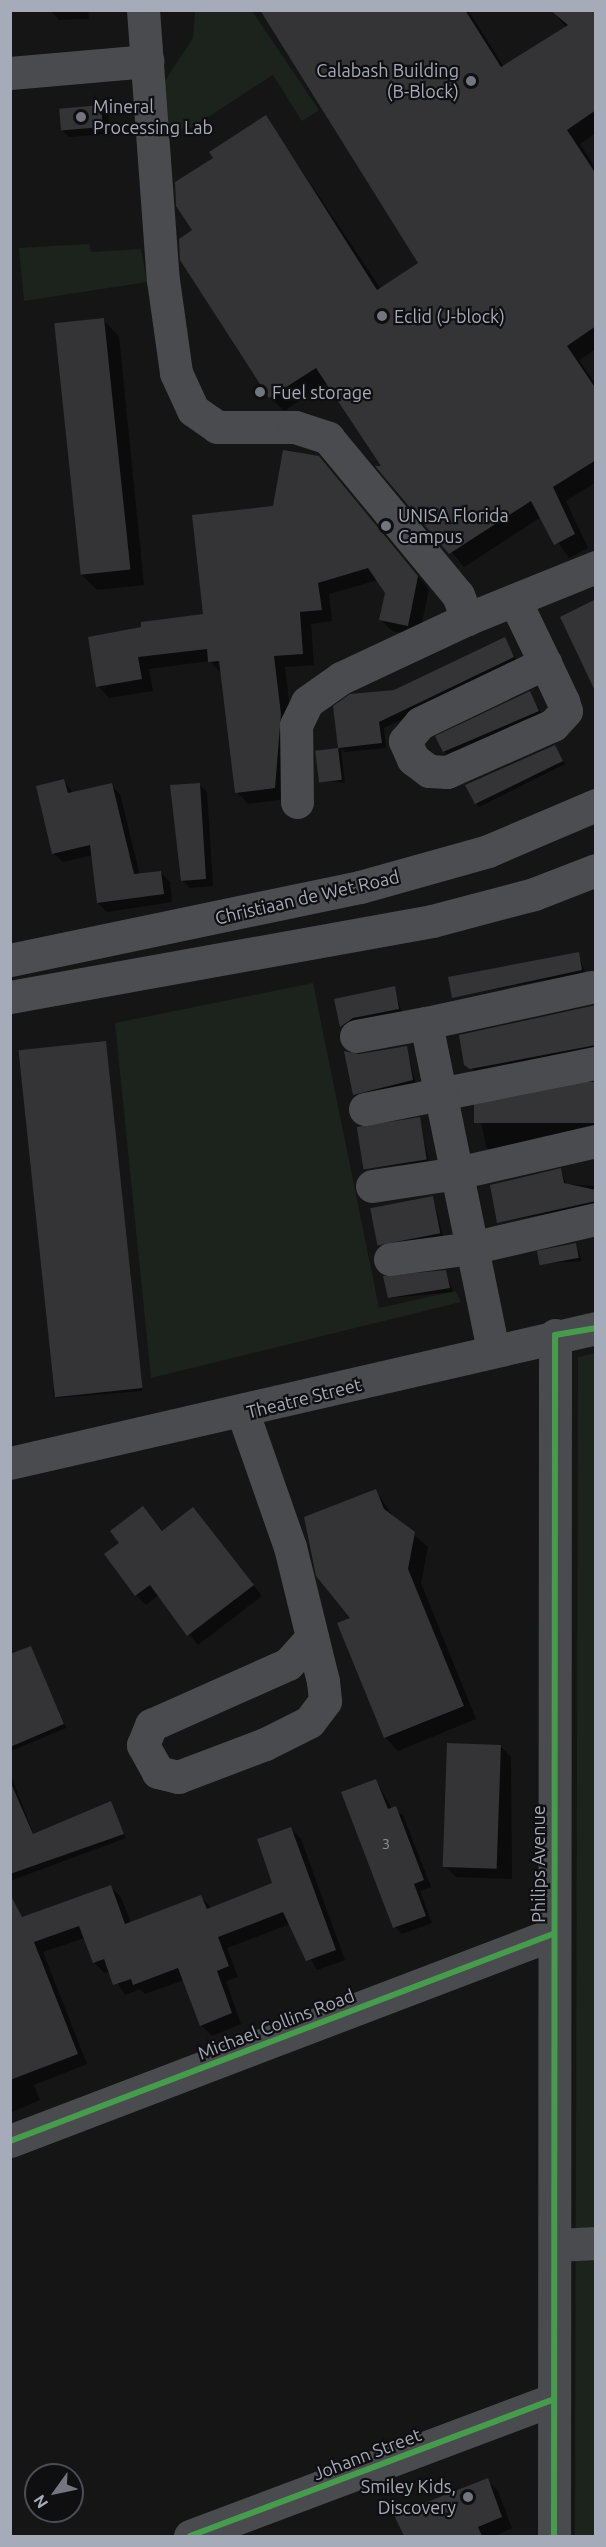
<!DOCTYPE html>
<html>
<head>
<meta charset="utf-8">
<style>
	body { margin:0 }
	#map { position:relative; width:606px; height:2547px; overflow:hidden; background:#151515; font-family:Ubuntu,sans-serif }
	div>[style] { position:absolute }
	.green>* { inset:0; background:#1b231c }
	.shadow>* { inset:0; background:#0007; transform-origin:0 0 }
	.building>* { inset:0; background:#343436; transform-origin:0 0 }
	.minor>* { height:33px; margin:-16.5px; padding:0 16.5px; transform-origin:16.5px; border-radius:16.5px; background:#494b4e }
	.major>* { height:33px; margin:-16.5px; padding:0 16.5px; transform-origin:16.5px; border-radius:16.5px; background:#4c4d50 }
	.cycleway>* { height:6px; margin:-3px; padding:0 3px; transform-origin:3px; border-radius:3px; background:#469c4c }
	.dots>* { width:16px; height:16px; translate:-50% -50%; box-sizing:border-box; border:3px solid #0f0f11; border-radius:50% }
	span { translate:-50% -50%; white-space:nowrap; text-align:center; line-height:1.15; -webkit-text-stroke:4.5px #0f0f11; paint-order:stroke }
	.number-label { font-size:15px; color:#898d98 }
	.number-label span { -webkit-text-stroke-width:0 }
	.poi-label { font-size:18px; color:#a5abb8 }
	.right { translate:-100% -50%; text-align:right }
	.left { translate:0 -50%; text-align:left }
	.street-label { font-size:18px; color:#a5abb8 }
	.frame { position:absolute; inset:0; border:12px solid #a5abb8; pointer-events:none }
	.north { position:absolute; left:24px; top:2463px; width:60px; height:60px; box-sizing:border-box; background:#0f0f11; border:2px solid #4b4d54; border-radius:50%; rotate:237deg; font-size:16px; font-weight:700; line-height:24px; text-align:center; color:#a5abb8 }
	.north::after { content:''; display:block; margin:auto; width:21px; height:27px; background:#73767f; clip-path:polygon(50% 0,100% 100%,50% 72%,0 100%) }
</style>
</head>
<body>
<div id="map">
	<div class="green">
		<div style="clip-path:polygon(195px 11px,252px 11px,319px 110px,302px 121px,273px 75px,191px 128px,176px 130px,167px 123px,162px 85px,193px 38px)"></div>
		<div style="clip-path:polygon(89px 244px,91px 252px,141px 249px,147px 282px,24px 301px,19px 248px)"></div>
		<div style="clip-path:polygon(313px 983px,379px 1308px,455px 1291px,461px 1302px,151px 1378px,115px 1023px)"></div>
		<div style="clip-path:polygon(595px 1353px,596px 2536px,575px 2536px,578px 1357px)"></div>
	</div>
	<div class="shadow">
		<div style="clip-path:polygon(50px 10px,95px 10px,95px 11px,88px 11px,89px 19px,59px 20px)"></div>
		<div style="clip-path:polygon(273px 10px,468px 10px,504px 67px,566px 27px,551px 10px,596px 10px,596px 133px,580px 144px,596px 169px,596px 349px,579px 360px,596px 385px,596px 482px,566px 501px,588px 548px,569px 558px,541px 517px,464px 567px,384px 469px,327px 383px,284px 411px,270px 397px,194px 231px,215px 158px,266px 117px,381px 289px,420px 263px)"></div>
		<div style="clip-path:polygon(101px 106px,108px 114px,110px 134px,69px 137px,62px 130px)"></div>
		<div style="clip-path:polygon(103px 320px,119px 336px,144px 585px,97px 590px,81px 574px)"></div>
		<div style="clip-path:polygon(330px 470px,429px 589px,419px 637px,392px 631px,380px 619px,386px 593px,378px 580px,329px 594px,332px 621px,311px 624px,314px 665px,285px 667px,292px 726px,286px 799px,248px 804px,237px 792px,221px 673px,210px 661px,149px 669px,153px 691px,109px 698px,98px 686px,90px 638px,204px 616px,274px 507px)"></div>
		<div style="clip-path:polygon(504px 639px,518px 663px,384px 728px,386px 748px,345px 752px,341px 748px,345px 783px,320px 780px,317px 752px,340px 749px,335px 707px,394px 691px)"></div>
		<div style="clip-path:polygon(530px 693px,542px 714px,447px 754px,444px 751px)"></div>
		<div style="clip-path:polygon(555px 746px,565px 764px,479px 807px,476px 804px)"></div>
		<div style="clip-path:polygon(64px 781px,74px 794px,111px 785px,120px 794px,140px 875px,161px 873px,170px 882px,172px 902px,107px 912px,98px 903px,93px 855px,63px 862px,53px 853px)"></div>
		<div style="clip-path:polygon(199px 784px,207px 792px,213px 886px,190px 888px,182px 880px)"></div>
		<div style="clip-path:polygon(578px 953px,585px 973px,453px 997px)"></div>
		<div style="left:394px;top:988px;width:25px;height:59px;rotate:72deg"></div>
		<div style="clip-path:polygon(596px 1005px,596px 1048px,475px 1072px,471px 1068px)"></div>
		<div style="clip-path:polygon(106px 1043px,142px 1391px,56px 1398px,53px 1394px)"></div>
		<div style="clip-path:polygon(406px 1047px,416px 1084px,354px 1094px,359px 1056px)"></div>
		<div style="clip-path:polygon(596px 1084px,596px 1126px,490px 1151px,486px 1147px,478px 1107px)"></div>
		<div style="clip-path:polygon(419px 1119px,429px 1162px,365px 1169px)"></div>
		<div style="clip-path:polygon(561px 1170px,566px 1184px,596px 1186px,596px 1206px,498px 1222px)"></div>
		<div style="clip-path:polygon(433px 1197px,443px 1236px,379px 1245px)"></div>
		<div style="clip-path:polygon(576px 1244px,582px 1261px,541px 1264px)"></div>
		<div style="clip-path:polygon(446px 1272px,453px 1292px,389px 1298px)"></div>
		<div style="clip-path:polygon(376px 1491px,395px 1519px,428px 1547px,421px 1583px,476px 1719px,398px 1751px,385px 1737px,353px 1618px)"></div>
		<div style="clip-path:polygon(143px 1508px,163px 1531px,193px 1509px,262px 1596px,198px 1645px,159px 1595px,146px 1605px,136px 1595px,121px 1543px)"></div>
		<div style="clip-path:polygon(31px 1647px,66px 1728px,11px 1751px,10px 1761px,10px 1656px)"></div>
		<div style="clip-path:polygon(500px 1746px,511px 1757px,512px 1879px,456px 1877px,445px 1866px)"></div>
		<div style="clip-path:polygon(10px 1773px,34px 1835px,110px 1803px,126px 1838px,10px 1881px)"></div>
		<div style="clip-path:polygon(376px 1780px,392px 1809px,403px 1815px,431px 1887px,420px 1891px,432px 1923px,402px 1934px,395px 1927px)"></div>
		<div style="clip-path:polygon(291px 1829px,301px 1839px,345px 1960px,317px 1970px,290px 1924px,227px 1948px,238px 1977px,226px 1981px,241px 2024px,212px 2036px,202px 2026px,184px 1980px,145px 1994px,140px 1989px,125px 1995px,110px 1971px,104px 1973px,94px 1962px,85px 1938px,43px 1952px,87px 2064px,34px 2085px,40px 2100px,10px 2113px,10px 1923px,111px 1887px,121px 1897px,131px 1923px,201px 1897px,212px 1909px,274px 1883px)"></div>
		<div style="clip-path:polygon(487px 2480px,498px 2491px,512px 2528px,495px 2536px,405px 2536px,396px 2516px)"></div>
	</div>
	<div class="building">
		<div style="clip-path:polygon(260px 10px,465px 10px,501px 67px,568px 25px,550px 10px,596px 10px,596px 110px,567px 130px,596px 174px,596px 326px,567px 346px,596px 389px,596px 460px,553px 487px,575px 534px,554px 545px,531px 501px,449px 554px,375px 466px,381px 466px,316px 368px,269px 398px,180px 260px,179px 239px,192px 230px,176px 206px,175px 182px,213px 158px,209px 152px,266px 115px,377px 290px,418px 263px)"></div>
		<div style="left:101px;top:105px;width:22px;height:42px;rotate:85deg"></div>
		<div style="left:104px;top:318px;width:253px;height:50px;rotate:84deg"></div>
		<div style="clip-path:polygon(283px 450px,319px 456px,418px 576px,408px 626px,379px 620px,385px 593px,368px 568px,318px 583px,322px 610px,300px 612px,303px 654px,274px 656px,281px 714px,275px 788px,235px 793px,219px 661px,208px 662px,207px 649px,138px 657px,142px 679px,96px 687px,88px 637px,141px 627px,141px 622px,203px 614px,192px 515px,273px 506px)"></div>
		<div style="clip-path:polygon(596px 599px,596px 693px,560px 617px)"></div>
		<div style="clip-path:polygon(505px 637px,514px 657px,379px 722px,382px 743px,338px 748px,333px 706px,350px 694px,394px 690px)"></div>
		<div style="clip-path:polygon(530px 691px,539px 711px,443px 752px,435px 736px)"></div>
		<div style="clip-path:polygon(555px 745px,563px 761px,475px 804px,465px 785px)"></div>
		<div style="left:338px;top:748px;width:32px;height:23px;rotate:83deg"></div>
		<div style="clip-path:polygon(64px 779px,68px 793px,112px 783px,134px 874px,161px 871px,164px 894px,97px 903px,90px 845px,52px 854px,36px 786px)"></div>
		<div style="clip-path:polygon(200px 783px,206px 879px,181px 881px,170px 785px)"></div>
		<div style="clip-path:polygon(579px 952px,582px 970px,452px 998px,448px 977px)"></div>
		<div style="clip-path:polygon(395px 986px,399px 1009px,353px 1018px,340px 1027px,334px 999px)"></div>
		<div style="clip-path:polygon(596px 1005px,596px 1045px,470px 1069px,464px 1065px,459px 1035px)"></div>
		<div style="left:106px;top:1041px;width:349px;height:88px;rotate:84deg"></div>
		<div style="clip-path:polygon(407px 1046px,413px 1080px,353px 1095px,344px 1051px,359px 1054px)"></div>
		<div style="left:596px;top:1082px;width:41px;height:122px;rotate:90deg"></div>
		<div style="left:420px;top:1117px;width:43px;height:64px;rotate:81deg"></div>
		<div style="clip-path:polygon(561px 1168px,564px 1183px,596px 1190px,596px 1201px,497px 1223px,490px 1185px)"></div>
		<div style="left:433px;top:1196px;width:38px;height:64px;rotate:79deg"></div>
		<div style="left:576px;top:1243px;width:15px;height:40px;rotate:79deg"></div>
		<div style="clip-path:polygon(446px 1270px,450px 1288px,388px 1298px,383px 1276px)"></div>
		<div style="clip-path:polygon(376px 1489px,384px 1509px,415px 1532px,408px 1569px,464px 1706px,384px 1738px,337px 1623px,350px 1618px,316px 1576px,304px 1517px)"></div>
		<div style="clip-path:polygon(143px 1506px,162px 1531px,193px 1507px,254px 1585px,187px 1636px,150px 1585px,135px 1596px,104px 1554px,119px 1543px,110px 1531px)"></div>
		<div style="clip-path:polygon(31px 1646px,64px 1724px,10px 1747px,10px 1654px)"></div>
		<div style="left:447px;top:1743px;width:54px;height:124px;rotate:2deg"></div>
		<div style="clip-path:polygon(376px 1779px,388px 1809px,396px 1806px,424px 1880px,414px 1884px,426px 1916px,393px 1928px,341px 1792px)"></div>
		<div style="clip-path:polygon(10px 1781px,33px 1834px,111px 1801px,124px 1834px,10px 1874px)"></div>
		<div style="clip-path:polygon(291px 1827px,336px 1950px,306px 1961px,283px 1912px,218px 1937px,229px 1966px,217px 1971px,232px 2013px,200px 2026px,178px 1968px,133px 1985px,131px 1979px,113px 1985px,104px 1959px,93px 1963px,79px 1926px,34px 1942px,78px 2054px,10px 2080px,10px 1894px,22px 1917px,111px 1885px,125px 1924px,201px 1895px,207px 1909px,272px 1883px,257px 1839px)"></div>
		<div style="clip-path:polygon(488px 2478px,502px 2517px,478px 2527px,482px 2536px,404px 2536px,394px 2515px)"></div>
	</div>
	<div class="minor">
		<div style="left:143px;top:10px;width:271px;rotate:85.8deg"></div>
		<div style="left:163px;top:280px;width:94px;rotate:82deg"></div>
		<div style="left:176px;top:373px;width:41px;rotate:65.3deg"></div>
		<div style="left:193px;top:410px;width:29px;rotate:35deg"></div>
		<div style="left:217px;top:427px;width:78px"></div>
		<div style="left:295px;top:427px;width:35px;rotate:18deg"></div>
		<div style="left:328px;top:438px;width:204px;rotate:50.4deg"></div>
		<div style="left:458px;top:595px;width:26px;rotate:69deg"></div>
		<div style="left:467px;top:619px;width:139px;rotate:-22deg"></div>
		<div style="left:10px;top:73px;width:138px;rotate:-5deg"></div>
		<div style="left:516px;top:603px;width:67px;rotate:64.2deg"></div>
		<div style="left:545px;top:663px;width:42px;rotate:64.7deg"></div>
		<div style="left:563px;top:701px;width:10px;rotate:73deg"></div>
		<div style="left:566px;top:711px;width:19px;rotate:133deg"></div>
		<div style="left:553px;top:725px;width:116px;rotate:156.1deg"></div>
		<div style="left:447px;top:772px;width:18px;rotate:-177deg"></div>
		<div style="left:429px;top:771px;width:20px;rotate:-143deg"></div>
		<div style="left:413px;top:759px;width:20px;rotate:-114deg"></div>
		<div style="left:405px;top:741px;width:23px;rotate:-50deg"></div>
		<div style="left:420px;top:723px;width:139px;rotate:-25.6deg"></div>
		<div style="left:297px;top:802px;width:77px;rotate:-90.7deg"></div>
		<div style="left:296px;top:725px;width:25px;rotate:-64deg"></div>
		<div style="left:307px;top:702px;width:42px;rotate:-35.2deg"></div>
		<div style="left:341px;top:678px;width:139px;rotate:-25.1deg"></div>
		<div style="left:356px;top:1036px;width:71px;rotate:-10.5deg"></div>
		<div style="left:365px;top:1109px;width:236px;rotate:-11.3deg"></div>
		<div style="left:372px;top:1186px;width:86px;rotate:-8.7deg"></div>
		<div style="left:457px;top:1173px;width:143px;rotate:-13deg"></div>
		<div style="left:390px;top:1259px;width:82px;rotate:-7.7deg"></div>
		<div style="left:471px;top:1248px;width:128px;rotate:-13.1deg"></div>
		<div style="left:493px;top:1350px;width:334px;rotate:-101.6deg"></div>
		<div style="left:426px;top:1023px;width:169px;rotate:-12.3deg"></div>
		<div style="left:243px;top:1413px;width:142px;rotate:70.7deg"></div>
		<div style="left:290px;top:1547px;width:138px;rotate:76.2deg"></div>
		<div style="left:323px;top:1681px;width:20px;rotate:84deg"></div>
		<div style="left:325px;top:1701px;width:26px;rotate:127deg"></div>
		<div style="left:309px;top:1722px;width:49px;rotate:153.4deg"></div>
		<div style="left:265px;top:1744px;width:93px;rotate:159.2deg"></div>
		<div style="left:178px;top:1777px;width:21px;rotate:-166deg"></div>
		<div style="left:158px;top:1772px;width:31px;rotate:-119deg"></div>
		<div style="left:143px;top:1745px;width:22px;rotate:-68deg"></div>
		<div style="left:151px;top:1725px;width:150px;rotate:-24deg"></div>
		<div style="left:288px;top:1664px;width:36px;rotate:-48deg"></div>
		<div style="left:10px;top:1463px;width:601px;rotate:-12.97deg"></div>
		<div style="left:10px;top:2141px;width:581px;rotate:-20.87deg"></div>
		<div style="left:557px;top:2245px;width:39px;rotate:-3deg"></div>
		<div style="left:190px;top:2536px;width:389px;rotate:-20.6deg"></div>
		<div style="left:554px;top:2536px;width:1201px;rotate:-89.95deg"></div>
	</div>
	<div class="major">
		<div style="left:10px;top:960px;width:358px;rotate:-11.8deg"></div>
		<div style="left:360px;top:887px;width:133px;rotate:-15.7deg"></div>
		<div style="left:488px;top:851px;width:117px;rotate:-23.1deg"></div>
		<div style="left:10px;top:997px;width:429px;rotate:-10.2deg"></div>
		<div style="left:432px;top:921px;width:106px;rotate:-14.8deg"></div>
		<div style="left:534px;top:894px;width:66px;rotate:-21.2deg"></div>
	</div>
	<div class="cycleway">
		<div style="left:10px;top:2141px;width:581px;rotate:-20.87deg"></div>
		<div style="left:190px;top:2536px;width:389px;rotate:-20.6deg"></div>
		<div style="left:554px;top:2536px;width:1201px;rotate:-89.95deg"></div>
		<div style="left:555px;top:1335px;width:42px;rotate:-9.7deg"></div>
	</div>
	<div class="dots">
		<div style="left:471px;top:81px;background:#73767f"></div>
		<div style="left:81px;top:117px;background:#73767f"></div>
		<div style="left:382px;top:316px;background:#73767f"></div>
		<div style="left:260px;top:392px;background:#73767f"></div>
		<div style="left:386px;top:526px;background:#73767f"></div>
		<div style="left:468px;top:2497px;background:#73767f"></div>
	</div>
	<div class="number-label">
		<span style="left:386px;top:1844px">3</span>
	</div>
	<div class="poi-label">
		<span class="right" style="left:459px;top:81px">Calabash Building<br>(B-Block)</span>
		<span class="left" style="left:93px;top:117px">Mineral<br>Processing Lab</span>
		<span class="left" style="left:394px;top:316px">Eclid (J-block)</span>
		<span class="left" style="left:272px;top:392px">Fuel storage</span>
		<span class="left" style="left:398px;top:526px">UNISA Florida<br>Campus</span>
		<span class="right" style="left:456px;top:2497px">Smiley Kids,<br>Discovery</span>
	</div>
	<div class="street-label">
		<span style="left:307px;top:897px;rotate:-13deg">Christiaan de Wet Road</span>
		<span style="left:304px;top:1398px;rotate:-14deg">Theatre Street</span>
		<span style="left:538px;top:1864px;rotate:-90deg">Philips Avenue</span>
		<span style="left:276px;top:2024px;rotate:-21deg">Michael Collins Road</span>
		<span style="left:367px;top:2454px;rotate:-21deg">Johann Street</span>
	</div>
	<div class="frame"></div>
	<div class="north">N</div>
</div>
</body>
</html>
